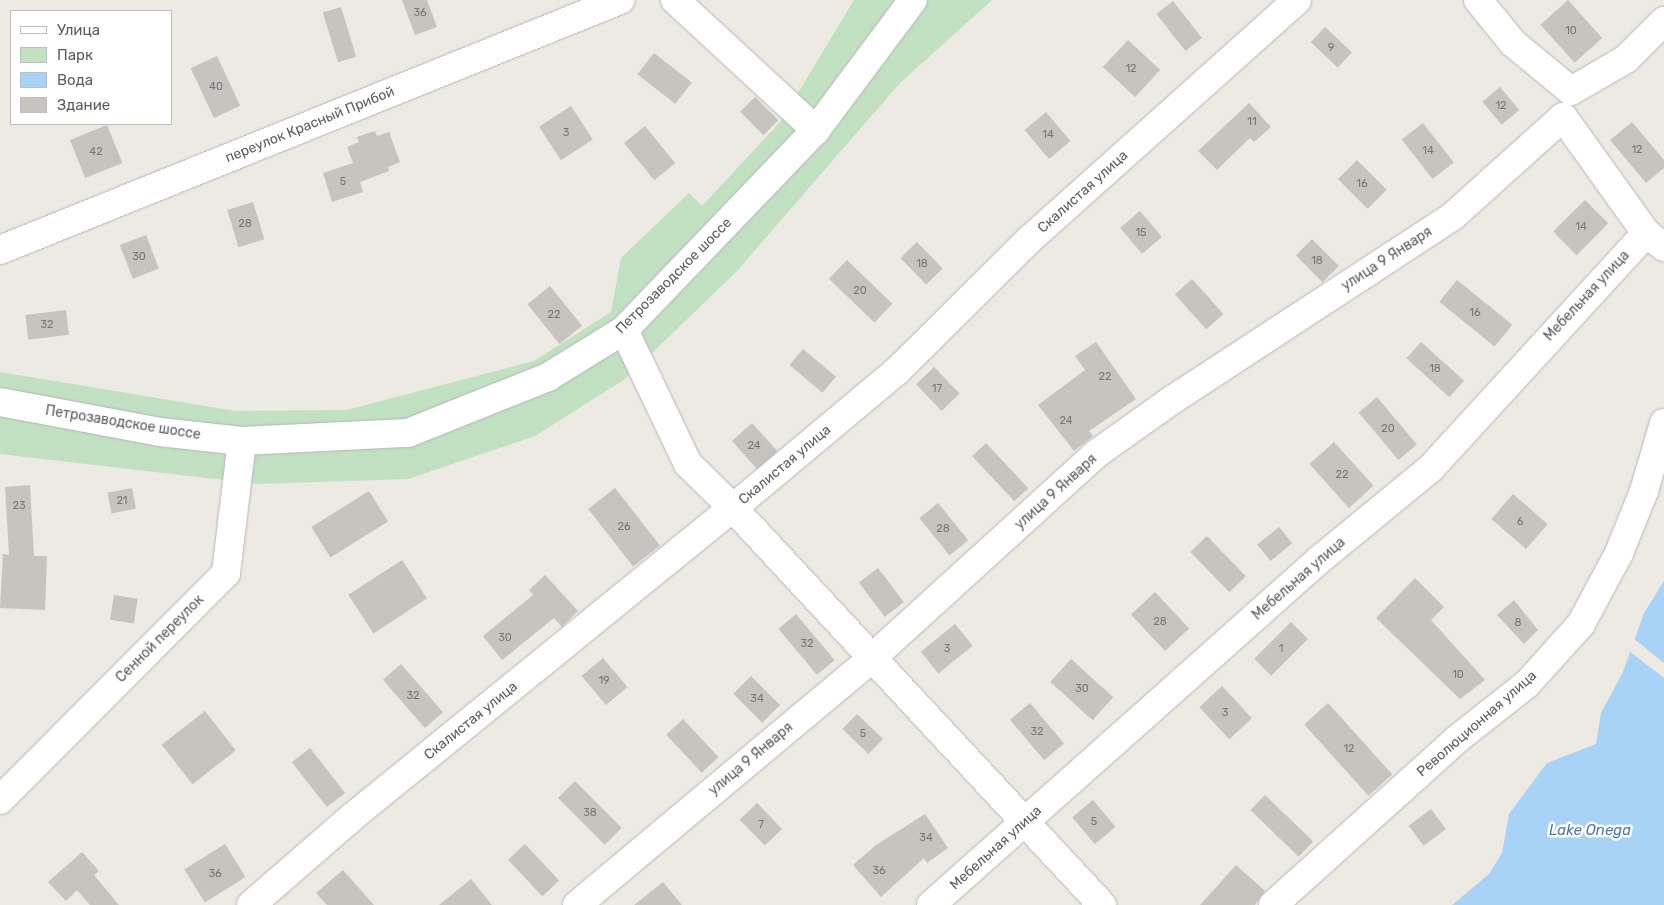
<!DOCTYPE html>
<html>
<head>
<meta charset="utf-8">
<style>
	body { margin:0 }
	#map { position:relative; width:1664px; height:905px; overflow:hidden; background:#eceae2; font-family:Rubik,sans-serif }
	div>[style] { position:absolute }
	.green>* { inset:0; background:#c1e1c2 }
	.water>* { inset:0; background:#a8d2f6 }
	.pier>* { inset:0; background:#eceae2 }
	.building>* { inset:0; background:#c7c4bf; transform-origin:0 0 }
	.roads { filter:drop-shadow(0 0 1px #b5b7bb) drop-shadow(0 0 1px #b5b7bb) }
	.street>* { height:28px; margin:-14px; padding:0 14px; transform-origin:14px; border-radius:14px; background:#fff }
	.secondary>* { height:28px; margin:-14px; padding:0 14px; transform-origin:14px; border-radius:14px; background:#fff }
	span { translate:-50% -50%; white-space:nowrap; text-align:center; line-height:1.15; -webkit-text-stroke:5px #fff; paint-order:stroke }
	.number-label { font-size:11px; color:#757778 }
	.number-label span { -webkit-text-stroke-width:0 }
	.street-label { font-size:14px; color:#5a5d61 }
	.water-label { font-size:15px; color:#4b79ae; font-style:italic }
	.legend { position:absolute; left:10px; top:10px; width:162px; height:115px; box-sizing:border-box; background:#fff; border:1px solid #bdbec0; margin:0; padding:6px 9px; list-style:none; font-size:15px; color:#5a5d61 }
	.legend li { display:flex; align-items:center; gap:10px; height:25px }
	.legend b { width:25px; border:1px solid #bdbec0 }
</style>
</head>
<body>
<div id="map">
	<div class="green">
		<div style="clip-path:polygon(854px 0,992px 0,900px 83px,736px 272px,625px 379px,535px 436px,408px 479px,258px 484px,0 454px,0 372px,236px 411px,347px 410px,534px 361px,611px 312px,621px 258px,689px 193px,702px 206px,781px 121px)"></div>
	</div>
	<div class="water">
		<div style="clip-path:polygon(1664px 581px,1664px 905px,1452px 905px,1489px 874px,1502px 853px,1509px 814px,1547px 763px,1596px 744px,1601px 713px,1623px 672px,1644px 613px)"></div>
	</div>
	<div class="pier">
		<div style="clip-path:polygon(1633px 638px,1664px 663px,1664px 678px,1629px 651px)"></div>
	</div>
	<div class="building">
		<div style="clip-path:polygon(402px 0,427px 0,437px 27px,415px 35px)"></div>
		<div style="left:1568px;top:0;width:51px;height:37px;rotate:48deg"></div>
		<div style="left:1173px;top:1px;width:47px;height:21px;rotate:52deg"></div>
		<div style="left:341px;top:7px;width:52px;height:19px;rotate:73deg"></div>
		<div style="left:1325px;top:27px;width:37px;height:21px;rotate:43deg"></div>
		<div style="left:1128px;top:40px;width:44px;height:37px;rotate:43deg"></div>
		<div style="left:654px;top:53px;width:48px;height:27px;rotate:38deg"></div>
		<div style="left:217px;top:56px;width:55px;height:29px;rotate:65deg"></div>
		<div style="left:1500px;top:87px;width:30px;height:23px;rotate:50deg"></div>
		<div style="left:755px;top:97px;width:33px;height:21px;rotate:45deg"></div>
		<div style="clip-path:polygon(1249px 103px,1271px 127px,1254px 142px,1250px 138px,1217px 170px,1198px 151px)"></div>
		<div style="left:571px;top:106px;width:40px;height:38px;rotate:57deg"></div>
		<div style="left:1046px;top:112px;width:38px;height:28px;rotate:50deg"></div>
		<div style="clip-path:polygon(1632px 122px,1664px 160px,1664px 168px,1646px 183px,1610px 140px)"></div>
		<div style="left:1423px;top:123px;width:50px;height:27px;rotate:52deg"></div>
		<div style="left:107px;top:125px;width:41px;height:40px;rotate:68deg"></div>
		<div style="left:645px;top:126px;width:48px;height:27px;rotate:51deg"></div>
		<div style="clip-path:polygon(375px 131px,377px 136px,389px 132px,400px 162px,388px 167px,389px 171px,360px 182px,363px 192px,332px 202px,323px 173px,353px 163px,347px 147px,359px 142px,357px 137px)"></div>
		<div style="left:1357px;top:160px;width:42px;height:27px;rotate:45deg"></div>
		<div style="left:1585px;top:200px;width:33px;height:45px;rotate:45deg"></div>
		<div style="left:253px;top:202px;width:39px;height:27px;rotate:73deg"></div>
		<div style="left:1140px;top:211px;width:34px;height:26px;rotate:50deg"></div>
		<div style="left:146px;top:235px;width:36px;height:28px;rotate:69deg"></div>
		<div style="left:1312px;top:239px;width:38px;height:23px;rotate:45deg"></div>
		<div style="left:917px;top:242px;width:37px;height:23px;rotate:46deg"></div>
		<div style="left:847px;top:260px;width:63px;height:26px;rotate:44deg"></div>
		<div style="left:1192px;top:279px;width:47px;height:23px;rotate:48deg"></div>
		<div style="left:1457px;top:280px;width:71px;height:28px;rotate:39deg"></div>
		<div style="left:550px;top:286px;width:51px;height:29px;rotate:51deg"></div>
		<div style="left:66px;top:310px;width:25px;height:41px;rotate:83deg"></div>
		<div style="clip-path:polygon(1096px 342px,1136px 399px,1089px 431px,1093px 436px,1074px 451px,1038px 405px,1085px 370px,1075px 356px)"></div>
		<div style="left:1421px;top:342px;width:58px;height:22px;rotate:42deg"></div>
		<div style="left:803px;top:349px;width:43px;height:21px;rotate:40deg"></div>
		<div style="left:934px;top:367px;width:37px;height:25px;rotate:46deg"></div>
		<div style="left:1377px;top:397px;width:62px;height:24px;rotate:50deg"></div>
		<div style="left:752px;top:423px;width:38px;height:27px;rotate:48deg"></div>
		<div style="left:1334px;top:442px;width:59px;height:33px;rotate:48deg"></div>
		<div style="left:986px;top:443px;width:62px;height:19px;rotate:47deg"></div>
		<div style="clip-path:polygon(30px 485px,34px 556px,47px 556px,45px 610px,0 608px,3px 554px,9px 555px,5px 487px)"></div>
		<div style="left:132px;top:488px;width:21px;height:25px;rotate:79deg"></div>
		<div style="left:615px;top:488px;width:73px;height:34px;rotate:52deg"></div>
		<div style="left:369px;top:491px;width:36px;height:68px;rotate:58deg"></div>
		<div style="left:1513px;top:494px;width:46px;height:33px;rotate:41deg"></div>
		<div style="left:938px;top:503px;width:48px;height:24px;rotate:51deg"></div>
		<div style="left:1279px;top:527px;width:21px;height:28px;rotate:51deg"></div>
		<div style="left:1207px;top:536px;width:56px;height:23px;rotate:46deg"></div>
		<div style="left:402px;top:560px;width:46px;height:64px;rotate:57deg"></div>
		<div style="left:878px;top:568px;width:43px;height:24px;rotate:53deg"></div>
		<div style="clip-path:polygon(545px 575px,578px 611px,562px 627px,554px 618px,502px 660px,483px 636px,533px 595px,529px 590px)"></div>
		<div style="clip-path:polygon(1415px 578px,1444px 607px,1431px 620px,1485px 680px,1460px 699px,1376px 618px)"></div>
		<div style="left:1155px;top:592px;width:50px;height:33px;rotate:47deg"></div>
		<div style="left:114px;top:595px;width:24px;height:25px;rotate:9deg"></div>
		<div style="clip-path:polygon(1514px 600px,1538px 630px,1524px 644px,1497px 615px)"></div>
		<div style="left:796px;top:614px;width:60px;height:23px;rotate:50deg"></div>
		<div style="left:1291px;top:622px;width:24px;height:52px;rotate:45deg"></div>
		<div style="left:955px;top:624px;width:28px;height:44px;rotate:51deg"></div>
		<div style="left:603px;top:658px;width:38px;height:28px;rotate:50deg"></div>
		<div style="left:1071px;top:659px;width:57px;height:31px;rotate:42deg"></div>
		<div style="left:401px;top:664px;width:64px;height:24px;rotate:49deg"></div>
		<div style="left:751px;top:676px;width:41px;height:25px;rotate:45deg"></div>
		<div style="left:1222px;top:686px;width:44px;height:31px;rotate:47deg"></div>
		<div style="left:1030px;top:703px;width:53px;height:26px;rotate:50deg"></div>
		<div style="left:1328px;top:703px;width:96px;height:32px;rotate:48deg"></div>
		<div style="left:205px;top:711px;width:50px;height:55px;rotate:52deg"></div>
		<div style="left:857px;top:714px;width:36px;height:21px;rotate:44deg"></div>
		<div style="left:683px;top:719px;width:52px;height:23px;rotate:47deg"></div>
		<div style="left:310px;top:748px;width:57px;height:23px;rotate:52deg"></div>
		<div style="left:575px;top:781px;width:66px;height:24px;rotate:45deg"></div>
		<div style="left:1265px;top:795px;width:67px;height:21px;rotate:44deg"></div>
		<div style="left:1093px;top:800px;width:35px;height:27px;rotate:50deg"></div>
		<div style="left:757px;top:803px;width:36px;height:24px;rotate:46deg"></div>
		<div style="left:1431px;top:809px;width:25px;height:28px;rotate:53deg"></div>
		<div style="clip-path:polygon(925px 814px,948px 848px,927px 863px,924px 858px,881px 897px,853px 865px,876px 845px)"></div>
		<div style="left:225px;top:844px;width:39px;height:48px;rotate:58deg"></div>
		<div style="left:525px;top:844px;width:50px;height:23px;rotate:47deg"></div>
		<div style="clip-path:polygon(82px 852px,99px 871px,94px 875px,119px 905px,90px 905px,77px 890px,66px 901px,48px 882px)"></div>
		<div style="clip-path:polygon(1236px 865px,1265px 891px,1255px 905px,1200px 905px)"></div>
		<div style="clip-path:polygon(343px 870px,374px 905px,327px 905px,316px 893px)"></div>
		<div style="clip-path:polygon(471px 879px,492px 905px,439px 905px)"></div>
		<div style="clip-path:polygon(663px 882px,682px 905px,634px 905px)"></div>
	</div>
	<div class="roads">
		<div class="street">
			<div style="left:675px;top:0;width:192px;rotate:42.7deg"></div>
			<div style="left:1563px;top:117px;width:143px;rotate:54.4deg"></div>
			<div style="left:1646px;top:233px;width:23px;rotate:38deg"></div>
			<div style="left:0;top:250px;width:669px;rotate:-21.96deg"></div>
			<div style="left:624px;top:330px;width:148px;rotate:64.5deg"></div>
			<div style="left:688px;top:464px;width:63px;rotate:44.4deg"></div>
			<div style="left:733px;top:508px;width:542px;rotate:47.09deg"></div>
			<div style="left:0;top:800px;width:320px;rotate:-45.1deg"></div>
			<div style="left:226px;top:573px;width:133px;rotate:-83.1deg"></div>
			<div style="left:251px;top:905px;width:133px;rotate:-41deg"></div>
			<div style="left:351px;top:818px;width:492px;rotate:-39.1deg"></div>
			<div style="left:733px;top:508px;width:214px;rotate:-39.9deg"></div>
			<div style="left:897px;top:371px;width:187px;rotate:-44.8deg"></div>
			<div style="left:1030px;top:239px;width:358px;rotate:-41.8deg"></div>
			<div style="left:577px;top:905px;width:385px;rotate:-39.9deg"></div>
			<div style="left:872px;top:658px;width:303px;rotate:-42.3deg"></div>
			<div style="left:1096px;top:454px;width:93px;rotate:-35.4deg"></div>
			<div style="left:1172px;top:400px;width:336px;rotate:-33.2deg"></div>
			<div style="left:1453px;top:216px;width:148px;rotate:-42deg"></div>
			<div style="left:931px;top:905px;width:519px;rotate:-41.64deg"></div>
			<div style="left:1319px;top:560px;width:145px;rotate:-39.4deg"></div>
			<div style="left:1431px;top:468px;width:319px;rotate:-47.5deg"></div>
			<div style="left:1273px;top:905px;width:246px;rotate:-42deg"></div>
			<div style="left:1456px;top:740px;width:90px;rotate:-38.3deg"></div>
			<div style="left:1527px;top:684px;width:81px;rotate:-48deg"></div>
			<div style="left:1581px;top:624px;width:81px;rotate:-61.8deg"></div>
			<div style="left:1619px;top:553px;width:67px;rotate:-68deg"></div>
			<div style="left:1644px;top:491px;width:71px;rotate:-73.6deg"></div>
		</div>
		<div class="secondary">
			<div style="left:1478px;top:0;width:55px;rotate:50.9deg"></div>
			<div style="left:1513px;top:43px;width:75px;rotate:39.6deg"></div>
			<div style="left:1571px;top:91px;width:64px;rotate:-30.2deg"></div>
			<div style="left:1626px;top:59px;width:54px;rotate:-45deg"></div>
			<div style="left:0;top:402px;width:163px;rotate:10.6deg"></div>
			<div style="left:160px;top:432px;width:82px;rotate:6.3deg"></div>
			<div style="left:242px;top:441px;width:166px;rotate:-2.8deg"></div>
			<div style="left:408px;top:433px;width:151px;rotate:-21.8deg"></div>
			<div style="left:548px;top:377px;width:89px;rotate:-31.7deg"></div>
			<div style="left:624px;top:330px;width:277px;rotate:-46.2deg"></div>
			<div style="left:816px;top:130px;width:162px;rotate:-53.3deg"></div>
		</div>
	</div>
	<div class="number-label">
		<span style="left:420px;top:13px">36</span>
		<span style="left:1571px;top:31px">10</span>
		<span style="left:1331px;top:48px">9</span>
		<span style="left:1131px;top:69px">12</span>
		<span style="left:216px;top:87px">40</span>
		<span style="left:1501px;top:106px">12</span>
		<span style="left:1252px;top:122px">11</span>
		<span style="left:566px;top:133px">3</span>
		<span style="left:1048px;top:135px">14</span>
		<span style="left:1637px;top:150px">12</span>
		<span style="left:1428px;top:151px">14</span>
		<span style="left:96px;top:152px">42</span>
		<span style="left:343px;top:182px">5</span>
		<span style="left:1362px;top:184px">16</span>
		<span style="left:245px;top:224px">28</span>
		<span style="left:1581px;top:227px">14</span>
		<span style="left:1141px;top:233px">15</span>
		<span style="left:139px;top:257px">30</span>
		<span style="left:1317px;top:261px">18</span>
		<span style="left:922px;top:264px">18</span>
		<span style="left:860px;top:291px">20</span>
		<span style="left:1475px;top:313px">16</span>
		<span style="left:554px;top:315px">22</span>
		<span style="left:47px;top:325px">32</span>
		<span style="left:1435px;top:369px">18</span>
		<span style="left:1105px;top:377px">22</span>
		<span style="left:937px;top:389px">17</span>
		<span style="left:1066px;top:421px">24</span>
		<span style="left:1388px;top:429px">20</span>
		<span style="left:754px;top:446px">24</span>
		<span style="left:1342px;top:475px">22</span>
		<span style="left:122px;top:501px">21</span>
		<span style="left:19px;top:506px">23</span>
		<span style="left:1520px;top:522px">6</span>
		<span style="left:624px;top:527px">26</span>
		<span style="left:943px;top:529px">28</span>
		<span style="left:1160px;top:622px">28</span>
		<span style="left:1518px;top:623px">8</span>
		<span style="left:505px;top:638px">30</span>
		<span style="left:807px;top:644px">32</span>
		<span style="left:947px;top:649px">3</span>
		<span style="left:1281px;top:649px">1</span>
		<span style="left:1458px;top:675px">10</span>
		<span style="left:604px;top:681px">19</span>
		<span style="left:1082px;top:689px">30</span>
		<span style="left:413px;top:696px">32</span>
		<span style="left:757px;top:699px">34</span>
		<span style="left:1225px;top:713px">3</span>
		<span style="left:1037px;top:732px">32</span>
		<span style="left:863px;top:734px">5</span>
		<span style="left:1349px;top:749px">12</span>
		<span style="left:590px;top:813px">38</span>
		<span style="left:1094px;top:822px">5</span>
		<span style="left:761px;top:825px">7</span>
		<span style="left:926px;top:838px">34</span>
		<span style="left:879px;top:871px">36</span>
		<span style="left:215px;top:874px">36</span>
	</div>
	<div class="street-label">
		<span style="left:310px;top:125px;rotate:-22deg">переулок Красный Прибой</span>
		<span style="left:1083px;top:192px;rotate:-42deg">Скалистая улица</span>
		<span style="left:1387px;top:259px;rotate:-33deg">улица 9 Января</span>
		<span style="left:674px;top:276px;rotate:-45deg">Петрозаводское шоссе</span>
		<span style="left:1587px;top:296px;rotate:-47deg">Мебельная улица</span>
		<span style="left:123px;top:423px;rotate:9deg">Петрозаводское шоссе</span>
		<span style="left:785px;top:465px;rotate:-40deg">Скалистая улица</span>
		<span style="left:1056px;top:492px;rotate:-42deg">улица 9 Января</span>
		<span style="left:1299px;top:579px;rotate:-41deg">Мебельная улица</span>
		<span style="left:160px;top:639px;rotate:-45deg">Сенной переулок</span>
		<span style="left:471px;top:721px;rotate:-39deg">Скалистая улица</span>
		<span style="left:1477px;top:724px;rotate:-41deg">Революционная улица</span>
		<span style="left:751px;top:759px;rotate:-40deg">улица 9 Января</span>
		<span style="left:996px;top:848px;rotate:-42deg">Мебельная улица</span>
	</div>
	<div class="water-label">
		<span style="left:1590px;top:831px">Lake Onega</span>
	</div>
	<ul class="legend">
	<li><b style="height:6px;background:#fff"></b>Улица</li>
	<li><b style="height:14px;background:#c1e1c2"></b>Парк</li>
	<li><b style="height:14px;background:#a8d2f6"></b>Вода</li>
	<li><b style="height:14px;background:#c7c4bf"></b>Здание</li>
	</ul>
</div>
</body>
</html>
